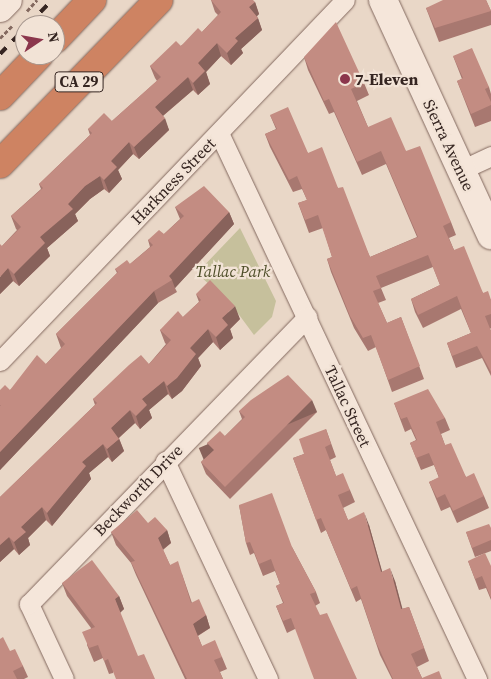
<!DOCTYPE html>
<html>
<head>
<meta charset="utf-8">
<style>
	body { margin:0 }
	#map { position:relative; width:491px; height:679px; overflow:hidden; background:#e9d7c7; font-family:"Source Serif 4",serif }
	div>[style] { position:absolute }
	.green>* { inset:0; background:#c6c09c }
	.path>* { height:3px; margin-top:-1.5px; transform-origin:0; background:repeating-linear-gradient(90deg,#83695f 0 4px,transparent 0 6.5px) }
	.roads { filter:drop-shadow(0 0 1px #83695f) drop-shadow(0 0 1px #83695f) }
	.street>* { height:19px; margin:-9.5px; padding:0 9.5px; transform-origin:9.5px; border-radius:9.5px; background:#f5e6da }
	.secondary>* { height:28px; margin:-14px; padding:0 14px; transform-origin:14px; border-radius:14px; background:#f5e6da }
	.highway>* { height:28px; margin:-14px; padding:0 14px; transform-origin:14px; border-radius:14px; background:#ce8362 }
	.rail>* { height:4px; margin-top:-2px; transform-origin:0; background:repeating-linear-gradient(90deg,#352521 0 9px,transparent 0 18px) }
	.wall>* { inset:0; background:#a87870 }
	.shaded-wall>* { inset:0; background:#88625b; transform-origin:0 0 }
	.building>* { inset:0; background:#c38c82 }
	.dots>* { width:14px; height:14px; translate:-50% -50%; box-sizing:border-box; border:2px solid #f2e3d6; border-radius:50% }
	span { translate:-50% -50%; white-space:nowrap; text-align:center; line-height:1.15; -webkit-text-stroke:4.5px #f2e3d6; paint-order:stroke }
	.shield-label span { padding:1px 4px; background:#f2e3d6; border:1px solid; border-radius:4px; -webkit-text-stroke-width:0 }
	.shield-label { font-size:15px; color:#352521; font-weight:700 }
	.poi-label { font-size:16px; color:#352521; font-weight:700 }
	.left { translate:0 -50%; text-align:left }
	.street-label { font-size:16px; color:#352521 }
	.park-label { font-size:16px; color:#4f4f2a; font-style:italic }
	.north { position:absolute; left:15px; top:15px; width:50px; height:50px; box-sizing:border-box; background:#f2e3d6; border:1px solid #a6978e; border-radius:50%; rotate:78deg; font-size:14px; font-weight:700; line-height:20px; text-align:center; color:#352521 }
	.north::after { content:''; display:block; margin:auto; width:18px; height:22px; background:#8b364c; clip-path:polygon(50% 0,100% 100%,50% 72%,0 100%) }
</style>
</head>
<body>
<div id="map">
	<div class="green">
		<div style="clip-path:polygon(240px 228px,276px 301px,272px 317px,254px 335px,234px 308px,197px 273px)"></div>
	</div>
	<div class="path">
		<div style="left:27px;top:11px;width:15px;rotate:-48deg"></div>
		<div style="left:0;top:38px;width:17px;rotate:-45deg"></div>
	</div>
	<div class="roads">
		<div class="street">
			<div style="left:219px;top:133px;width:604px;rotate:64.71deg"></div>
			<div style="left:461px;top:170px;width:33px;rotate:-25deg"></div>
			<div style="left:0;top:361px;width:499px;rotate:-46.3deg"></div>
			<div style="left:165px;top:461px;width:241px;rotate:64.7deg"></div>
			<div style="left:64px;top:679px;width:83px;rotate:-115deg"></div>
			<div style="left:29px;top:604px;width:400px;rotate:-45.9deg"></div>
		</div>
		<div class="secondary">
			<div style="left:383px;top:0;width:259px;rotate:65.3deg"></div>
			<div style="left:0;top:8px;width:11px;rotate:-45deg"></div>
		</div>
		<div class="highway">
			<div style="left:55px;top:39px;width:54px;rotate:-46.5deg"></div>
			<div style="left:0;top:96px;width:57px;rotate:-46.4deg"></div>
			<div style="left:0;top:164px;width:228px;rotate:-45.9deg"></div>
		</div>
	</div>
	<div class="rail">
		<div style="left:28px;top:25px;width:35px;rotate:-46deg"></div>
		<div style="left:0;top:54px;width:36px;rotate:-46deg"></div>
	</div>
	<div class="wall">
		<div style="clip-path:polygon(211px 0,255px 2px,259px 14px,257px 16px,262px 30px,241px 49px,243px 53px,231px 65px,221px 56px,206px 72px,210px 84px,198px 95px,193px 90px,163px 116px,169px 130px,139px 159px,133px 154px,118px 170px,122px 179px,109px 193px,104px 189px,90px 199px,75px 214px,78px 221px,47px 248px,50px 256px,19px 286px,13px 281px,0 294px,2px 246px,17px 230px,16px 229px,11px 216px,41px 189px,39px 184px,90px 135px,88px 129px,112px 121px,157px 81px,155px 78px,150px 66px,202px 32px,218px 15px,215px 12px)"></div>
		<div style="clip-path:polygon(486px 0,491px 11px,491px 25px,439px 42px,426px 8px)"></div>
		<div style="clip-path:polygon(453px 56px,489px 87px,491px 94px,491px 121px,475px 127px,457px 81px,462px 79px)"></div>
		<div style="clip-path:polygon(304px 57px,364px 83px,369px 95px,357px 101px,368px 127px,406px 151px,451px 222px,456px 235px,449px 238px,454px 250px,483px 293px,491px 300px,491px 328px,490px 329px,491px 331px,491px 376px,482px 358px,456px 368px,447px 343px,471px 333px,461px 309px,423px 328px,415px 312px,411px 299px,440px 285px,433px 267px,381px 288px,386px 300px,378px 303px,387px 323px,401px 317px,424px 379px,392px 392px,376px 347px,368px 351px,354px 328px,331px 272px,327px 259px,332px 257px,323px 228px,309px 233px,298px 203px,307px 200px,302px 189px,293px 192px,270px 147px,265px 134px,276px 129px,270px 115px,308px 153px,338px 188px,370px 257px,417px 237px,386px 164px,362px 175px,334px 112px,329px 114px,308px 70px)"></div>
		<div style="clip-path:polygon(175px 207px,229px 212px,234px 224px,175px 288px,177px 292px,158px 303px,0 470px,0 390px,10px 390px,46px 364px,61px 348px,56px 334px,117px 273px,115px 269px,130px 264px,150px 247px,148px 240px,164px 234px,180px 219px)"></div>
		<div style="clip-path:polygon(196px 294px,240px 319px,230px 329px,233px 338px,220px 350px,213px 342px,198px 358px,201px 366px,182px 391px,172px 399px,168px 394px,149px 410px,152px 418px,140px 429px,135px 423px,119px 438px,124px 451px,112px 462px,108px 457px,89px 473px,91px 479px,52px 526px,46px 520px,28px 538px,30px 545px,19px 555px,14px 549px,0 562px,0 497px,95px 405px,93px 399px,149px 364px,166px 344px,165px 343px,160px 330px,183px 317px,199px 302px)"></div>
		<div style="clip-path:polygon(394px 403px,445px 418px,450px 430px,441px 434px,445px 445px,466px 477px,484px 496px,489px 508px,457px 523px,450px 507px,441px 511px,429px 482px,439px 478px,434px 465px,421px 470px,410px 443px,416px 440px,411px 429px,405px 432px)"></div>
		<div style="clip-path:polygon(239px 411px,317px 412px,230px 499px,206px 474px,201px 462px,210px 453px,207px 443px,225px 436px,242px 419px)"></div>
		<div style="clip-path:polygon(326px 429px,336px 457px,330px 460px,336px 476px,350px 490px,355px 502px,343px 508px,348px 520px,369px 525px,382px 572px,395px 581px,402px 609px,409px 607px,429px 661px,417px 667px,422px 678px,442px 679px,392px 679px,380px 655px,361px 599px,356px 602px,326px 530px,321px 533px,293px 458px,304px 454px)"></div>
		<div style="clip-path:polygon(239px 505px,292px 547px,316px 592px,320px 603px,315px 606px,295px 629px,287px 633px,276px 606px,283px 603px,276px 586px,280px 584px,275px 571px,263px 576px,254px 553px,250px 555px,246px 543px)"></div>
		<div style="clip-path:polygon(148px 523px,167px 530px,171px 543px,163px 550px,170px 565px,182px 574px,192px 603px,206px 615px,210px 628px,198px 636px,202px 646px,222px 657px,227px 669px,220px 672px,223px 679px,185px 679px,136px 575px,131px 563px,116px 545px,111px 532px)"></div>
		<div style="clip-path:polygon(491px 528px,491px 551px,475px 557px,466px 532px)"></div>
		<div style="clip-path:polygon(468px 561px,491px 566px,491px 600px,486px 588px,479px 590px)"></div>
		<div style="clip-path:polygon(62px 583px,119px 596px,124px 609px,120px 612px,113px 673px,109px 674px,103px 658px,94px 662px,87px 645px,91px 628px,67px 596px)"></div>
		<div style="clip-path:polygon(10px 651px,23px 666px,28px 677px,24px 679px,0 679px)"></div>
	</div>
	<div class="shaded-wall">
		<div style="clip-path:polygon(255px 2px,259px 14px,253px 20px,249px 7px)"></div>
		<div style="clip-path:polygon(258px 18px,262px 30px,241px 49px,243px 53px,231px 65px,227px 53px,235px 38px)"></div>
		<div style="clip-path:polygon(217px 43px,221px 56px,206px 72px,210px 84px,198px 95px,193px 83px,198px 63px)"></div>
		<div style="clip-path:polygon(188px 77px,193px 90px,159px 119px,155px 107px)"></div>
		<div style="clip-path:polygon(165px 118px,169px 130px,139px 159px,134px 147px)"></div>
		<div style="clip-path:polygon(129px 142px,133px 154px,118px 170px,122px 179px,109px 193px,104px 180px,111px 161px)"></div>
		<div style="clip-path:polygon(100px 176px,104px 189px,90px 199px,75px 214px,78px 221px,47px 248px,50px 256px,19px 286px,14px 274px,40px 237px,68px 204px,85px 186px)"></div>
		<div style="clip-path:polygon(229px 212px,234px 224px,175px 288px,172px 280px,169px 276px)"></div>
		<div style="clip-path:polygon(8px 268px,13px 281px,0 294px,0 277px)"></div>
		<div style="clip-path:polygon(154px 291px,158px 303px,0 470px,0 452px)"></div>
		<div style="clip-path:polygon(235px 306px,240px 319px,230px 329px,233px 338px,220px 350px,216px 337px,222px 318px)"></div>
		<div style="clip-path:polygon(208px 329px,213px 342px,198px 358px,201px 366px,182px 391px,172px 399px,167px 386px,190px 348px)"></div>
		<div style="clip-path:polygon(164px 381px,168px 394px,149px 410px,152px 418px,140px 429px,136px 416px,142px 399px)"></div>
		<div style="left:312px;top:400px;width:13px;height:123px;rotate:67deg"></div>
		<div style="clip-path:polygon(130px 410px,135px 423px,115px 441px,111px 428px)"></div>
		<div style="clip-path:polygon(119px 439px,124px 451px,112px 462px,107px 449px)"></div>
		<div style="clip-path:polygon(103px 444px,108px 457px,89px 473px,91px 479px,52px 526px,47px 513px,82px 462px)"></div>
		<div style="clip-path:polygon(42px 507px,46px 520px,28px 538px,30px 545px,19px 555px,14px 542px,21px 527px)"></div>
		<div style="clip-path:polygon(364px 512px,369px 525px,386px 585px,381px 572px)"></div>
		<div style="clip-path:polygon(167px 530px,171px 543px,162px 550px,158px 538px)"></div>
		<div style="clip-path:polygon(9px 537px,14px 549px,0 562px,0 545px)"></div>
		<div style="clip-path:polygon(390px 568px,395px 581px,406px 622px,401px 609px)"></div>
		<div style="clip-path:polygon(119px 596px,124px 609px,120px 613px,115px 599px)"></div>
		<div style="clip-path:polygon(206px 615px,210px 628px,197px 636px,193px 624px)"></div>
	</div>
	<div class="building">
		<div style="clip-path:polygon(211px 0,253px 0,255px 2px,249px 7px,258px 18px,235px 38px,238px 41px,227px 53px,217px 43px,198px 63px,205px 71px,193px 83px,188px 77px,155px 107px,165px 118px,134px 147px,129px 142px,111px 161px,117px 167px,104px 180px,100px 176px,85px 186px,68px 204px,73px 209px,40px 237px,45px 243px,14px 274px,8px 268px,0 277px,0 244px,2px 246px,21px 227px,11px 216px,43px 188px,39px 184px,92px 133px,88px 129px,104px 113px,112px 121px,161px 77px,150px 66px,176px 41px,181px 46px,198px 28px,202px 32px,221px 12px)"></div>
		<div style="clip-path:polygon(443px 0,486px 0,491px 11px,435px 28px,426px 8px)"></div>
		<div style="clip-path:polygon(336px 22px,364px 83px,351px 89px,368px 127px,391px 117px,406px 151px,420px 146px,451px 222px,443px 226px,454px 250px,464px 246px,483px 293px,488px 291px,491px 300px,491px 314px,485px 316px,491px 331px,491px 372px,477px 346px,452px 356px,447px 343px,471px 333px,457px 296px,418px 315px,411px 299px,440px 285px,428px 255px,376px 276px,381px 288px,373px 291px,387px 323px,401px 317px,420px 366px,388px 380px,371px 335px,363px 338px,350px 316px,327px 259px,332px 257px,318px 215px,305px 220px,298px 203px,307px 200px,297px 176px,289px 180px,265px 134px,277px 129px,270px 115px,288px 107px,308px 153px,322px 147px,338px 188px,343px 187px,370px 257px,418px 237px,381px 151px,357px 162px,329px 99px,324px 101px,304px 57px)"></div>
		<div style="clip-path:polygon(472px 48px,489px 87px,485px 89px,491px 102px,491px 105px,471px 114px,457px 81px,463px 78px,453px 56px)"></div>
		<div style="clip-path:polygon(204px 186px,229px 212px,169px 276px,172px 280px,154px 291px,0 452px,0 406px,1px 405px,0 405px,0 390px,5px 385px,10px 390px,37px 355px,46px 364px,65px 344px,56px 334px,118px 272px,115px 269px,127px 260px,130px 264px,153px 245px,148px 240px,159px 230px,164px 234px,184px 216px,175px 207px)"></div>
		<div style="clip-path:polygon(210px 280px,235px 306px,222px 318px,228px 325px,216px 337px,208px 329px,190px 348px,196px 354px,177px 378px,167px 386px,164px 381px,142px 399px,147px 405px,136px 416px,130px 410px,111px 428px,119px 439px,107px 449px,103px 444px,82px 462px,86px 466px,47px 513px,42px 507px,21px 527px,26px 532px,14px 542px,9px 537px,0 545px,0 497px,97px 403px,93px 399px,129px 365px,141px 355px,149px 364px,171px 340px,160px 330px,178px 311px,183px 317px,201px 300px,196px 294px)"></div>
		<div style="clip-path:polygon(288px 375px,312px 400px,225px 487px,201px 462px,214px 450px,207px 443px,220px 431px,225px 436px,245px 417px,239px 411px,251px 400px)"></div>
		<div style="clip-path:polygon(428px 389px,445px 418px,436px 422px,445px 445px,451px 443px,466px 477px,474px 473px,484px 496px,453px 511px,445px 494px,437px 498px,429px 482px,439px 477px,429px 453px,416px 458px,410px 443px,417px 440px,407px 417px,401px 419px,394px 403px)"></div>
		<div style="clip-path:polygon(326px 429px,331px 444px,325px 447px,336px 476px,343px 473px,350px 490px,338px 495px,348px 520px,364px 512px,381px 572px,390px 568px,401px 609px,409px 607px,424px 648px,411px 654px,422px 678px,439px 671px,442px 679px,393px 679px,376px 642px,357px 586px,351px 589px,321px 518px,316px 520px,293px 458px,304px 454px,299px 439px)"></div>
		<div style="clip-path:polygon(272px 493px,292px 547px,316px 592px,310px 594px,320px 615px,327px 613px,357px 679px,314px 679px,291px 618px,283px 621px,276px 606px,284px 603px,276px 586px,280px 584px,271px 559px,259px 564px,250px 542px,246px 543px,239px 505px)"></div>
		<div style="clip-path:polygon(137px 510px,148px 523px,155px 517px,167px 530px,158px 538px,170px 565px,178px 561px,191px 603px,199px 599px,206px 615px,193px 624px,202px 646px,215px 640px,222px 657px,214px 660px,223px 679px,187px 679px,131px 562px,135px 561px,111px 532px)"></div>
		<div style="clip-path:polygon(489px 524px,491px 528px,491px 540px,472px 548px,466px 532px)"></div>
		<div style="clip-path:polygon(485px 553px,491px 566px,491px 598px,482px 576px,475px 579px,468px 561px)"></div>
		<div style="clip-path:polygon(92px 560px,119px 596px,115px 599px,138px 656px,144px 654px,155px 679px,116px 679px,108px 659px,104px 661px,98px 645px,89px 648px,82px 632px,95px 627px,62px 583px)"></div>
		<div style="clip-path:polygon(3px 637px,10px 651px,15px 649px,23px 666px,13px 671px,17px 679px,0 679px,0 639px)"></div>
	</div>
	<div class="dots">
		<div style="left:345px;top:79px;background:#8b364c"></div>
	</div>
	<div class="shield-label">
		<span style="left:79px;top:82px">CA 29</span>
	</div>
	<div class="poi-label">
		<span class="left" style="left:355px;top:79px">7-Eleven</span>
	</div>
	<div class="street-label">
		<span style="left:449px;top:145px;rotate:65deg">Sierra Avenue</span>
		<span style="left:173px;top:181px;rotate:-46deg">Harkness Street</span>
		<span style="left:348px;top:406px;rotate:65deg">Tallac Street</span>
		<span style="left:138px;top:490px;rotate:-46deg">Beckworth Drive</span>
	</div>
	<div class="park-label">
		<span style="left:233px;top:271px">Tallac Park</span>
	</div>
	<div class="north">N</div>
</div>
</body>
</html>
